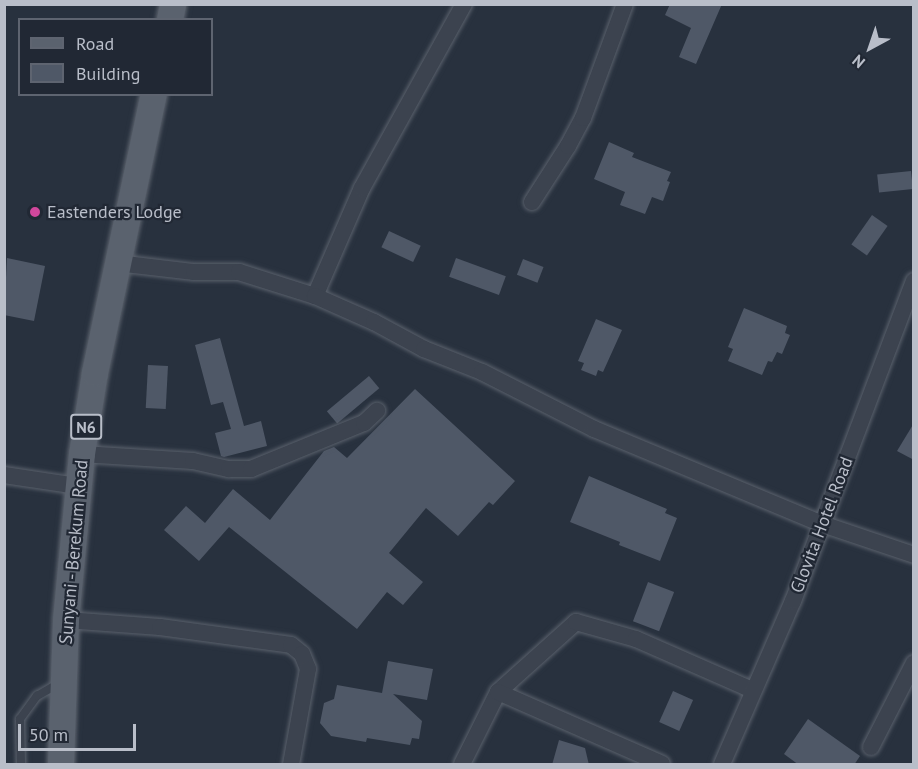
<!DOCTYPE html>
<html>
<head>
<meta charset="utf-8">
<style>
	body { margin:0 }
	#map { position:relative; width:918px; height:769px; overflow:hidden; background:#28313e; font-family:"PT Sans",sans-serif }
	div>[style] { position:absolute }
	.building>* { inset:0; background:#4f5867; transform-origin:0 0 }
	.roads { filter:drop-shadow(0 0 2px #5a616c) drop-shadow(0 0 2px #5a616c) }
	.lane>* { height:8px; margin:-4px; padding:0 4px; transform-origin:4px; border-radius:4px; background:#3c434f }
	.street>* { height:16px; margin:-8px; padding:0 8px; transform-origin:8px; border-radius:8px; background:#3c434f }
	.primary>* { height:26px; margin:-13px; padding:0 13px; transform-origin:13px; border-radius:13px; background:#5a626e }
	.dots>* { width:16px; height:16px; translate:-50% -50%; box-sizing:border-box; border:3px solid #212834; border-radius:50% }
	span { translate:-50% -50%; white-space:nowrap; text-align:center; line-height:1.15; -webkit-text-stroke:4.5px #212834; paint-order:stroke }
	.shield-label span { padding:2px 4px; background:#212834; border:2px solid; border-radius:4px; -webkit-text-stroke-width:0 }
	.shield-label { font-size:16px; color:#b9bec9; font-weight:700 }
	.poi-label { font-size:18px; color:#b9bec9 }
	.left { translate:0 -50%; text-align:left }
	.street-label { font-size:18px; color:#b9bec9 }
	.frame { position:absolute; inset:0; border:6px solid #b9bec9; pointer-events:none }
	.legend { position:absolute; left:18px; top:18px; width:195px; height:78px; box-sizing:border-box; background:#212834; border:2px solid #5e6470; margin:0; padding:8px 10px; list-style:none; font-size:18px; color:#b9bec9 }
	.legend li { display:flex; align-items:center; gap:12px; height:30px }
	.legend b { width:30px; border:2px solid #5e6470 }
	.north { position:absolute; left:840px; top:18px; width:60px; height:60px; -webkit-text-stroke:4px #212834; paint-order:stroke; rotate:220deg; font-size:16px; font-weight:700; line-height:24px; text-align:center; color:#b9bec9 }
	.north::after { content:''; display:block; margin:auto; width:21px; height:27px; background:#b9bec9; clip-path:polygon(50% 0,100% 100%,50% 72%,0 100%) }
	.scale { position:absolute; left:18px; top:724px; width:118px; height:27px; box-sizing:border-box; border:3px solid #b9bec9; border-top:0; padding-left:8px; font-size:18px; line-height:21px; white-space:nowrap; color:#b9bec9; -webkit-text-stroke:4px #212834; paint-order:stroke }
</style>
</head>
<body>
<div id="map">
	<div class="building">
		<div style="clip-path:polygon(670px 4px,722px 4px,696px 64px,679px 57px,691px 28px,665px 15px)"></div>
		<div style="clip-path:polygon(609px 142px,634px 153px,632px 157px,671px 172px,667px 181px,670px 182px,663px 201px,652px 197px,645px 214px,620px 205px,625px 192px,594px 179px)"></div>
		<div style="left:911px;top:171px;width:18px;height:34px;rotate:84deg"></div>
		<div style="left:872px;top:215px;width:19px;height:36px;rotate:35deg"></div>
		<div style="left:389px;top:231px;width:35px;height:18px;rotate:25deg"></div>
		<div style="clip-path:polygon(7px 258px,45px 266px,34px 321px,4px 315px)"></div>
		<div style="left:456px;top:258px;width:53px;height:20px;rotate:20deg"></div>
		<div style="left:523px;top:259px;width:22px;height:17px;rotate:21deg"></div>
		<div style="clip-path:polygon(744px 308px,787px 326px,785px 333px,790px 335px,782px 354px,777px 352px,772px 362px,768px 361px,762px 375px,728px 361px,733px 349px,728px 347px)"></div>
		<div style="clip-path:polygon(596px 319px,622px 330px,603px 372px,598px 370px,596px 376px,581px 370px,584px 363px,578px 361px)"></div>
		<div style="clip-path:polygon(220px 338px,244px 426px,261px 421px,267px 446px,224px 457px,221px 456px,215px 433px,231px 429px,223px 402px,211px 405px,195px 345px)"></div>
		<div style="left:148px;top:365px;width:20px;height:43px;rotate:3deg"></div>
		<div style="left:369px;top:376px;width:16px;height:55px;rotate:50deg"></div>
		<div style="clip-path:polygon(415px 389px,515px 481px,493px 505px,489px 502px,458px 536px,426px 508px,389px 553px,423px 582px,403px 605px,387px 592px,357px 629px,229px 527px,199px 561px,164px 530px,186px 506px,205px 523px,233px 489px,270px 520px,324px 451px,334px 447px,347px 458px)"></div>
		<div style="clip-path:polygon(914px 423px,914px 460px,897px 451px)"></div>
		<div style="clip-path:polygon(589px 476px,667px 509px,665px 513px,677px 518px,660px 561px,619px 545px,620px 542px,570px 522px)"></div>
		<div style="left:648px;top:582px;width:28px;height:42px;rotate:21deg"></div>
		<div style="clip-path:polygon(388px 661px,433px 669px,427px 700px,393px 694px,422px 721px,419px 739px,412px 738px,410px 745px,367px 738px,366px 742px,331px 736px,320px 723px,324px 703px,334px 699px,337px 685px,382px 693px)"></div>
		<div style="left:673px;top:691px;width:22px;height:34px;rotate:24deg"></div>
		<div style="clip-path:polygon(808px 719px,860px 756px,854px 765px,799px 765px,784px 754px)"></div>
		<div style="clip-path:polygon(559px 740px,585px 748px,589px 765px,552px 765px)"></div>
	</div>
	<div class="roads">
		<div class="lane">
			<div style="left:21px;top:764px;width:45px;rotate:-91.3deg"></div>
			<div style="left:20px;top:719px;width:29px;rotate:-54deg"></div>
			<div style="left:37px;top:696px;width:28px;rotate:-30deg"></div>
		</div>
		<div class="street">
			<div style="left:532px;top:202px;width:67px;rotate:-57.3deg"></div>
			<div style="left:568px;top:146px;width:32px;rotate:-62deg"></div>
			<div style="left:583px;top:118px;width:121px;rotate:-69.8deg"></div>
			<div style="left:117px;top:263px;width:78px;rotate:6.7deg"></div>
			<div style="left:194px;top:272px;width:45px"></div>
			<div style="left:239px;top:272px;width:80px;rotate:17.5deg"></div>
			<div style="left:315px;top:296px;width:118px;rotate:-66.5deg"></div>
			<div style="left:362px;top:188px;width:210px;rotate:-61deg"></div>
			<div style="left:315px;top:296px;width:64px;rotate:23.8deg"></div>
			<div style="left:374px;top:322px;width:57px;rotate:28.4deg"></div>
			<div style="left:424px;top:349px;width:62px;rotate:21.6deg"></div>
			<div style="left:482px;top:372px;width:126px;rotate:27deg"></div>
			<div style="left:594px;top:429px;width:247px;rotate:22.6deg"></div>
			<div style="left:822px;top:524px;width:97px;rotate:18.6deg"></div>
			<div style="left:82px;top:454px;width:111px;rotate:3.6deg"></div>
			<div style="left:193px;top:461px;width:37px;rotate:13deg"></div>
			<div style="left:229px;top:469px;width:22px"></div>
			<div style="left:251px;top:469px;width:122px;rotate:-22.2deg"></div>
			<div style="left:364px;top:423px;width:18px;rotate:-43deg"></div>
			<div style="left:4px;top:475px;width:75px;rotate:8.5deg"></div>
			<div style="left:66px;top:620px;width:94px;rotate:4.3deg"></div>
			<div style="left:160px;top:627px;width:132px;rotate:7.8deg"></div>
			<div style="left:291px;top:645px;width:14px;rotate:39deg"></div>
			<div style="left:302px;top:654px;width:16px;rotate:68deg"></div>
			<div style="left:308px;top:669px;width:97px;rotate:100.1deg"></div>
			<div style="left:498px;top:692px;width:105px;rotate:-41.9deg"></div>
			<div style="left:576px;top:622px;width:62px;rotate:15.8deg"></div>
			<div style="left:636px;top:639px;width:127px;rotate:23.7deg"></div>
			<div style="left:871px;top:747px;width:94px;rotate:-62.9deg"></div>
			<div style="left:462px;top:764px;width:80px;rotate:-63.4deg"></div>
			<div style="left:498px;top:692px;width:179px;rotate:23.7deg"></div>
			<div style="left:722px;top:764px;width:178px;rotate:-66.5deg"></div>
			<div style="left:793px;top:601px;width:342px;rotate:-69.3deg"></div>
		</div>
		<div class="primary">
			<div style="left:170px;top:20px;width:16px;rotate:-79deg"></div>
			<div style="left:61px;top:764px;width:144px;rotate:-88deg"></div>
			<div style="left:66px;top:620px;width:167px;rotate:-84.5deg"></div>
			<div style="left:82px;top:454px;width:82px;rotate:-80.9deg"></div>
			<div style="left:95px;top:373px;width:285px;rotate:-78.1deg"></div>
		</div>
	</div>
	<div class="dots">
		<div style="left:35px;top:212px;background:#d1479c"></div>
	</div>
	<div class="shield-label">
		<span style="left:86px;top:427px">N6</span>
	</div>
	<div class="poi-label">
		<span class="left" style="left:47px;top:212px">Eastenders Lodge</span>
	</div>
	<div class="street-label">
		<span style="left:822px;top:525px;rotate:-69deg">Glovita Hotel Road</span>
		<span style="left:74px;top:552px;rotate:-85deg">Sunyani - Berekum Road</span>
	</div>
	<div class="frame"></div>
	<ul class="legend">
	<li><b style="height:8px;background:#5a626e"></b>Road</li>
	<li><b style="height:16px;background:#4f5867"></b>Building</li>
	</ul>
	<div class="north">N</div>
	<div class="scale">50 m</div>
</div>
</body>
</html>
